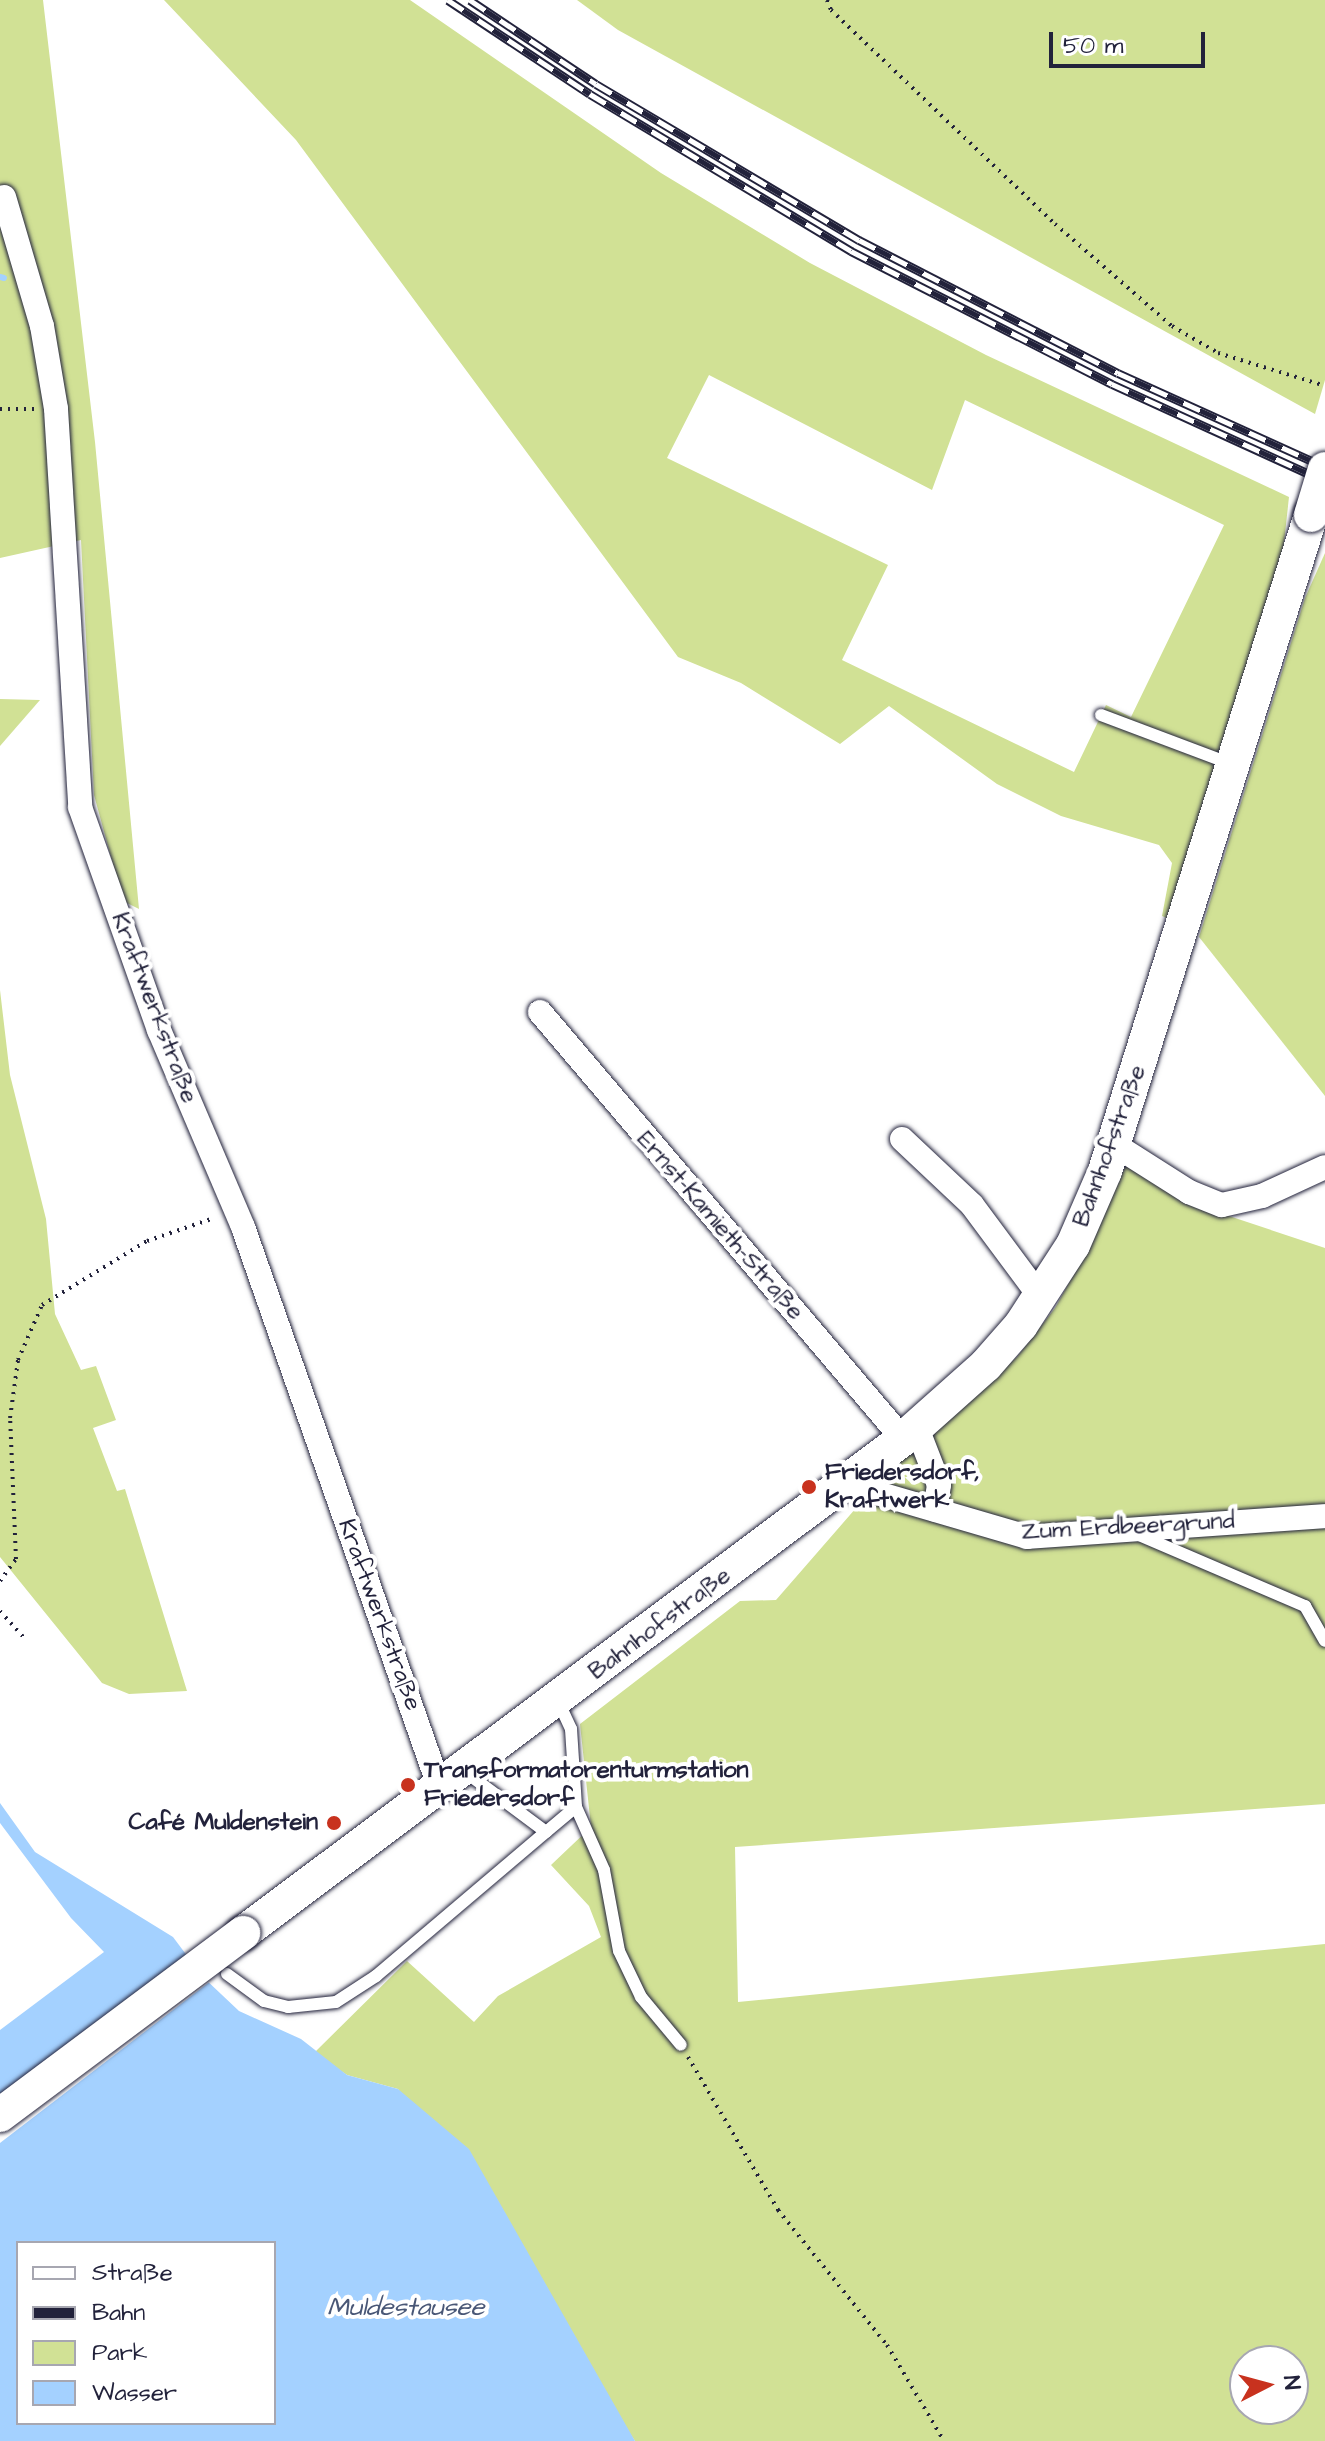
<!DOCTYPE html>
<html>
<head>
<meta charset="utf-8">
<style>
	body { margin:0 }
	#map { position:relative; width:1325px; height:2441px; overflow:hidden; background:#fff; font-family:"Architects Daughter",sans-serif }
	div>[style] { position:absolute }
	.green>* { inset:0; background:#d1e195 }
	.water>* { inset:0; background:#a4d1ff }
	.pier>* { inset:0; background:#fff }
	.stream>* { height:6px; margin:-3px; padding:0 3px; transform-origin:3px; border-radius:3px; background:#a4d1ff }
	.path>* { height:4px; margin-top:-2px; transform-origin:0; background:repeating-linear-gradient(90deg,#22223b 0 2px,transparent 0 8px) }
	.roads { filter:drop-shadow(0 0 2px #22223b) drop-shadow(0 0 2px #22223b) }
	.service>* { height:12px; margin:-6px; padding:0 6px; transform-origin:6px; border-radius:6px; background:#fff }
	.minor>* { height:24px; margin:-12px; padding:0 12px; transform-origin:12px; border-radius:12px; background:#fff }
	.secondary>* { height:34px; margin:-17px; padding:0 17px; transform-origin:17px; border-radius:17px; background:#fff }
	.rail>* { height:9px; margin-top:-4.5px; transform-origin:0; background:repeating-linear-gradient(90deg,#fff 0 18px,#22223b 0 36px); box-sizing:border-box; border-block:2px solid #22223b }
	.bridges { filter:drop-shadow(0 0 2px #22223b) drop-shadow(0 0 2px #22223b) }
	.secondary-bridge>* { height:34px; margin:-17px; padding:0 17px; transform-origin:17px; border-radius:17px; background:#fff }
	.dots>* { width:22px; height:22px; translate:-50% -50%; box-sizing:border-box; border:4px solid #fff; border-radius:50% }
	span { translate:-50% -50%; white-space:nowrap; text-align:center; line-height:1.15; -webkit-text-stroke:8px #fff; paint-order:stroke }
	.street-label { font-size:24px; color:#22223b }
	.poi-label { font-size:24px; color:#22223b; font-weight:700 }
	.left { translate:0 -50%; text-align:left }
	.right { translate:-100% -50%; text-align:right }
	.water-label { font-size:26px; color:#495776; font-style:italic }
	.legend { position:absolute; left:16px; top:2241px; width:260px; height:184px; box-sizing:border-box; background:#fff; border:2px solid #a7a7b1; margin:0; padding:10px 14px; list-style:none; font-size:24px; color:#22223b }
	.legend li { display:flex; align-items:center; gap:16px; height:40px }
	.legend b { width:40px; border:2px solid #a7a7b1 }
	.north { position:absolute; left:1229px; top:2345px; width:80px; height:80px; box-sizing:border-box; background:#fff; border:2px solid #a7a7b1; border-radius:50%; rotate:84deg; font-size:22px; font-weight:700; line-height:32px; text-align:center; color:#22223b }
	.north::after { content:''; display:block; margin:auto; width:28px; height:36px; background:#c8321e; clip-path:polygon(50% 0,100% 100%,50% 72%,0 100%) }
	.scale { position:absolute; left:1049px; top:32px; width:156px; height:36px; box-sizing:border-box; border:4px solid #22223b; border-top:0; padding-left:10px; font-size:24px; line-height:28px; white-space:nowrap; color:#22223b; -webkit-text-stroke:6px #fff; paint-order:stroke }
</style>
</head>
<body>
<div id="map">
	<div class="green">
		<div style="clip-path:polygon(0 0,43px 0,95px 442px,139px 909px,123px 901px,94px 795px,81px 540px,0 558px)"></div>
		<div style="clip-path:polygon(evenodd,164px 0,410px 0,661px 173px,810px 263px,986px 355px,1289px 497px,1281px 570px,1172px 920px,1162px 916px,1172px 863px,1159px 845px,1061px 816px,997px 784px,889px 706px,840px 744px,741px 683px,678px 657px,296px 140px,164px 0,709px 375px,932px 490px,965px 400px,1224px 525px,1131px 717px,1106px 705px,1074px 772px,842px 660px,888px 565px,667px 458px,709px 375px)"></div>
		<div style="clip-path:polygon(577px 0,1325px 0,1325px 380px,1315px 414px,618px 30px)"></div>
		<div style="clip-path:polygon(1325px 553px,1325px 1096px,1199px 937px,1305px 598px)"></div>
		<div style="clip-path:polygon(0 699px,40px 700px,0 746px)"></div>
		<div style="clip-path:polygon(0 990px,10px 1075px,46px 1219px,55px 1314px,81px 1370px,96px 1366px,116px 1420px,93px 1428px,117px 1491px,125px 1489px,187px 1691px,129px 1694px,102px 1683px,0 1557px)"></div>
		<div style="clip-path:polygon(evenodd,1126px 1165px,1220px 1213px,1325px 1248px,1325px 1804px,735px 1847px,738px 2002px,1325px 1944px,1325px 2441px,635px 2441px,398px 2089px,347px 2075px,314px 2053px,407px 1961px,474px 2022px,498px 1996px,601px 1937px,589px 1906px,551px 1865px,591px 1827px,580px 1724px,740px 1601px,776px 1600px,883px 1477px,1017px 1357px,1055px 1308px,1094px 1238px,1126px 1165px,1245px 2361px,1293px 2361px,1293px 2409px,1245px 2409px,1245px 2361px)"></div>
	</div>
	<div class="water">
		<div style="clip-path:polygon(evenodd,0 1803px,35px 1852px,173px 1937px,203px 1977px,239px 2011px,301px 2039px,347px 2075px,398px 2089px,469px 2149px,635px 2441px,0 2441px,0 2030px,104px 1952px,71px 1918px,0 1823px,0 1803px,18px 2243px,274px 2243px,274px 2423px,18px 2423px,18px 2243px)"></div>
	</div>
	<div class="pier">
		<div style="clip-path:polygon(206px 1974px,212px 1980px,0 2143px,0 2128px)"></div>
	</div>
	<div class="stream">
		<div style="left:0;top:277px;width:4px;rotate:14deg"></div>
	</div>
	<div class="path">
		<div style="left:827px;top:0;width:11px;rotate:68deg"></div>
		<div style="left:831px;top:10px;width:310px;rotate:43.7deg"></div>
		<div style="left:1055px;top:224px;width:155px;rotate:41.1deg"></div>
		<div style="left:1172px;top:326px;width:53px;rotate:30.4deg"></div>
		<div style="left:1218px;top:353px;width:112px;rotate:17.1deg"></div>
		<div style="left:0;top:409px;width:34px"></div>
		<div style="left:0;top:1581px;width:27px;rotate:-54deg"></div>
		<div style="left:16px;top:1559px;width:141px;rotate:-92.4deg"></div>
		<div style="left:10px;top:1418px;width:59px;rotate:-82.1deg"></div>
		<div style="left:18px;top:1360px;width:60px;rotate:-66.4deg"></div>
		<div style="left:42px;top:1305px;width:123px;rotate:-31.4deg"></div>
		<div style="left:147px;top:1241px;width:71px;rotate:-18.9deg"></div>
		<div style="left:0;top:1611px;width:36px;rotate:48deg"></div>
		<div style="left:688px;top:2057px;width:178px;rotate:59.5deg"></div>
		<div style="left:778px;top:2210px;width:174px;rotate:51.1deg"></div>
		<div style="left:887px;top:2345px;width:112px;rotate:59.3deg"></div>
	</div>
	<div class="roads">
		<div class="service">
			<div style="left:1101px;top:715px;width:137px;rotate:20.6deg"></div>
			<div style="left:1139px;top:1535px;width:181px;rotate:23.2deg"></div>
			<div style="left:1305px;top:1606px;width:40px;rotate:60.3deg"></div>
			<div style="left:558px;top:1701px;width:31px;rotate:65deg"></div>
			<div style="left:571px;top:1729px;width:78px;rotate:86.3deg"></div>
			<div style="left:576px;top:1807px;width:69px;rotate:66deg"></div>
			<div style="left:604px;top:1870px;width:82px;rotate:79.5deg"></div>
			<div style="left:619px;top:1951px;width:51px;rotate:64.4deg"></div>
			<div style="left:641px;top:1997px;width:62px;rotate:50.2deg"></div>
			<div style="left:464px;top:1771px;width:102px;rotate:36.6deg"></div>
			<div style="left:546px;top:1832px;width:39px;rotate:-40deg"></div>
			<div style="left:227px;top:1974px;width:46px;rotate:36.1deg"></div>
			<div style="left:264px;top:2001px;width:25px;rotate:14deg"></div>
			<div style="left:288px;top:2007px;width:48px;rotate:-5.9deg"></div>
			<div style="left:336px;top:2002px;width:48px;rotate:-33deg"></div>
			<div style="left:376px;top:1976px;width:223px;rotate:-40.3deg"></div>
		</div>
		<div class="minor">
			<div style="left:4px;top:197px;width:134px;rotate:73.6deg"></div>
			<div style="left:42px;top:326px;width:84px;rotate:80.4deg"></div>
			<div style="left:56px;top:409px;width:399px;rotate:86.5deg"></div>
			<div style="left:80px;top:807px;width:237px;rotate:70.5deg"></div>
			<div style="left:159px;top:1030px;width:214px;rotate:66.9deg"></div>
			<div style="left:243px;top:1227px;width:596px;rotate:70.68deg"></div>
			<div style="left:540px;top:1012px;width:560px;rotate:49.63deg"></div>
			<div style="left:902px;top:1139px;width:96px;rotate:43.3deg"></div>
			<div style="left:972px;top:1205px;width:116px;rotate:53.4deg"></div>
			<div style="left:1115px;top:1145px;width:88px;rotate:32.4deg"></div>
			<div style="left:1189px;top:1192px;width:35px;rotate:22deg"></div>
			<div style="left:1222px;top:1205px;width:41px;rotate:-12.7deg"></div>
			<div style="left:1262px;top:1196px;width:69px;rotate:-24.7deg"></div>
			<div style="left:917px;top:1428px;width:61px;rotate:68.9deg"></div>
			<div style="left:939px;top:1485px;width:25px;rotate:99deg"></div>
			<div style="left:846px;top:1484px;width:189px;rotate:16.3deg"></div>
			<div style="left:1027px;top:1537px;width:299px;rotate:-4deg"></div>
		</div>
		<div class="secondary">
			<div style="left:243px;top:1933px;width:824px;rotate:-36.81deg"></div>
			<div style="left:903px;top:1439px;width:111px;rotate:-41.7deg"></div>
			<div style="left:986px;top:1365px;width:53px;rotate:-48.8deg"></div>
			<div style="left:1021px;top:1325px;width:95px;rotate:-57deg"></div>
			<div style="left:1073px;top:1245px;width:81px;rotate:-66.6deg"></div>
			<div style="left:1105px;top:1171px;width:688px;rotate:-72.57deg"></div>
		</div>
	</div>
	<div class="rail">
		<div style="left:448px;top:0;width:170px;rotate:33.5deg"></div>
		<div style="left:590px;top:94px;width:305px;rotate:31deg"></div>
		<div style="left:851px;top:251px;width:293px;rotate:27deg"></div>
		<div style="left:1112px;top:384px;width:234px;rotate:24.5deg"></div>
		<div style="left:470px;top:0;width:151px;rotate:33.7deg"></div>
		<div style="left:596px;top:84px;width:306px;rotate:30.7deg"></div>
		<div style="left:859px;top:240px;width:291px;rotate:27.2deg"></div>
		<div style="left:1118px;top:373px;width:227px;rotate:24.4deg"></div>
	</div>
	<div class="bridges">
		<div class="secondary-bridge">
			<div style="left:1311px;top:515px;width:48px;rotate:-73.1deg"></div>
			<div style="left:0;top:2115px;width:304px;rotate:-36.8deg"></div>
		</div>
	</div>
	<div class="dots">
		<div style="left:809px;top:1487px;background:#c8321e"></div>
		<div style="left:408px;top:1785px;background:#c8321e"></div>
		<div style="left:334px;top:1823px;background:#c8321e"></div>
	</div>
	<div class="street-label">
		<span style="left:154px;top:1008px;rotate:69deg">Kraftwerkstraße</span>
		<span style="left:1110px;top:1146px;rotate:-70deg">Bahnhofstraße</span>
		<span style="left:720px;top:1226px;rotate:49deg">Ernst-Kamieth-Straße</span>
		<span style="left:1128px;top:1527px;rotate:-3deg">Zum Erdbeergrund</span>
		<span style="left:379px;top:1615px;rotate:70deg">Kraftwerkstraße</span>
		<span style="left:660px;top:1624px;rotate:-37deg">Bahnhofstraße</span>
	</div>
	<div class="poi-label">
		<span class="left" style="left:825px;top:1487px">Friedersdorf,<br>Kraftwerk</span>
		<span class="left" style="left:424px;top:1785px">Transformatorenturmstation<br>Friedersdorf</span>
		<span class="right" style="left:318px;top:1823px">Café Muldenstein</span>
	</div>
	<div class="water-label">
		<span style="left:406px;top:2308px">Muldestausee</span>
	</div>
	<ul class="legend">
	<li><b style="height:10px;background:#fff"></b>Straße</li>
	<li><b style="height:10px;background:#22223b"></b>Bahn</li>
	<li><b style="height:22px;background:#d1e195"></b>Park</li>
	<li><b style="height:22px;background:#a4d1ff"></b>Wasser</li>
	</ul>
	<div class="north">N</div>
	<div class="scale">50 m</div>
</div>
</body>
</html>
